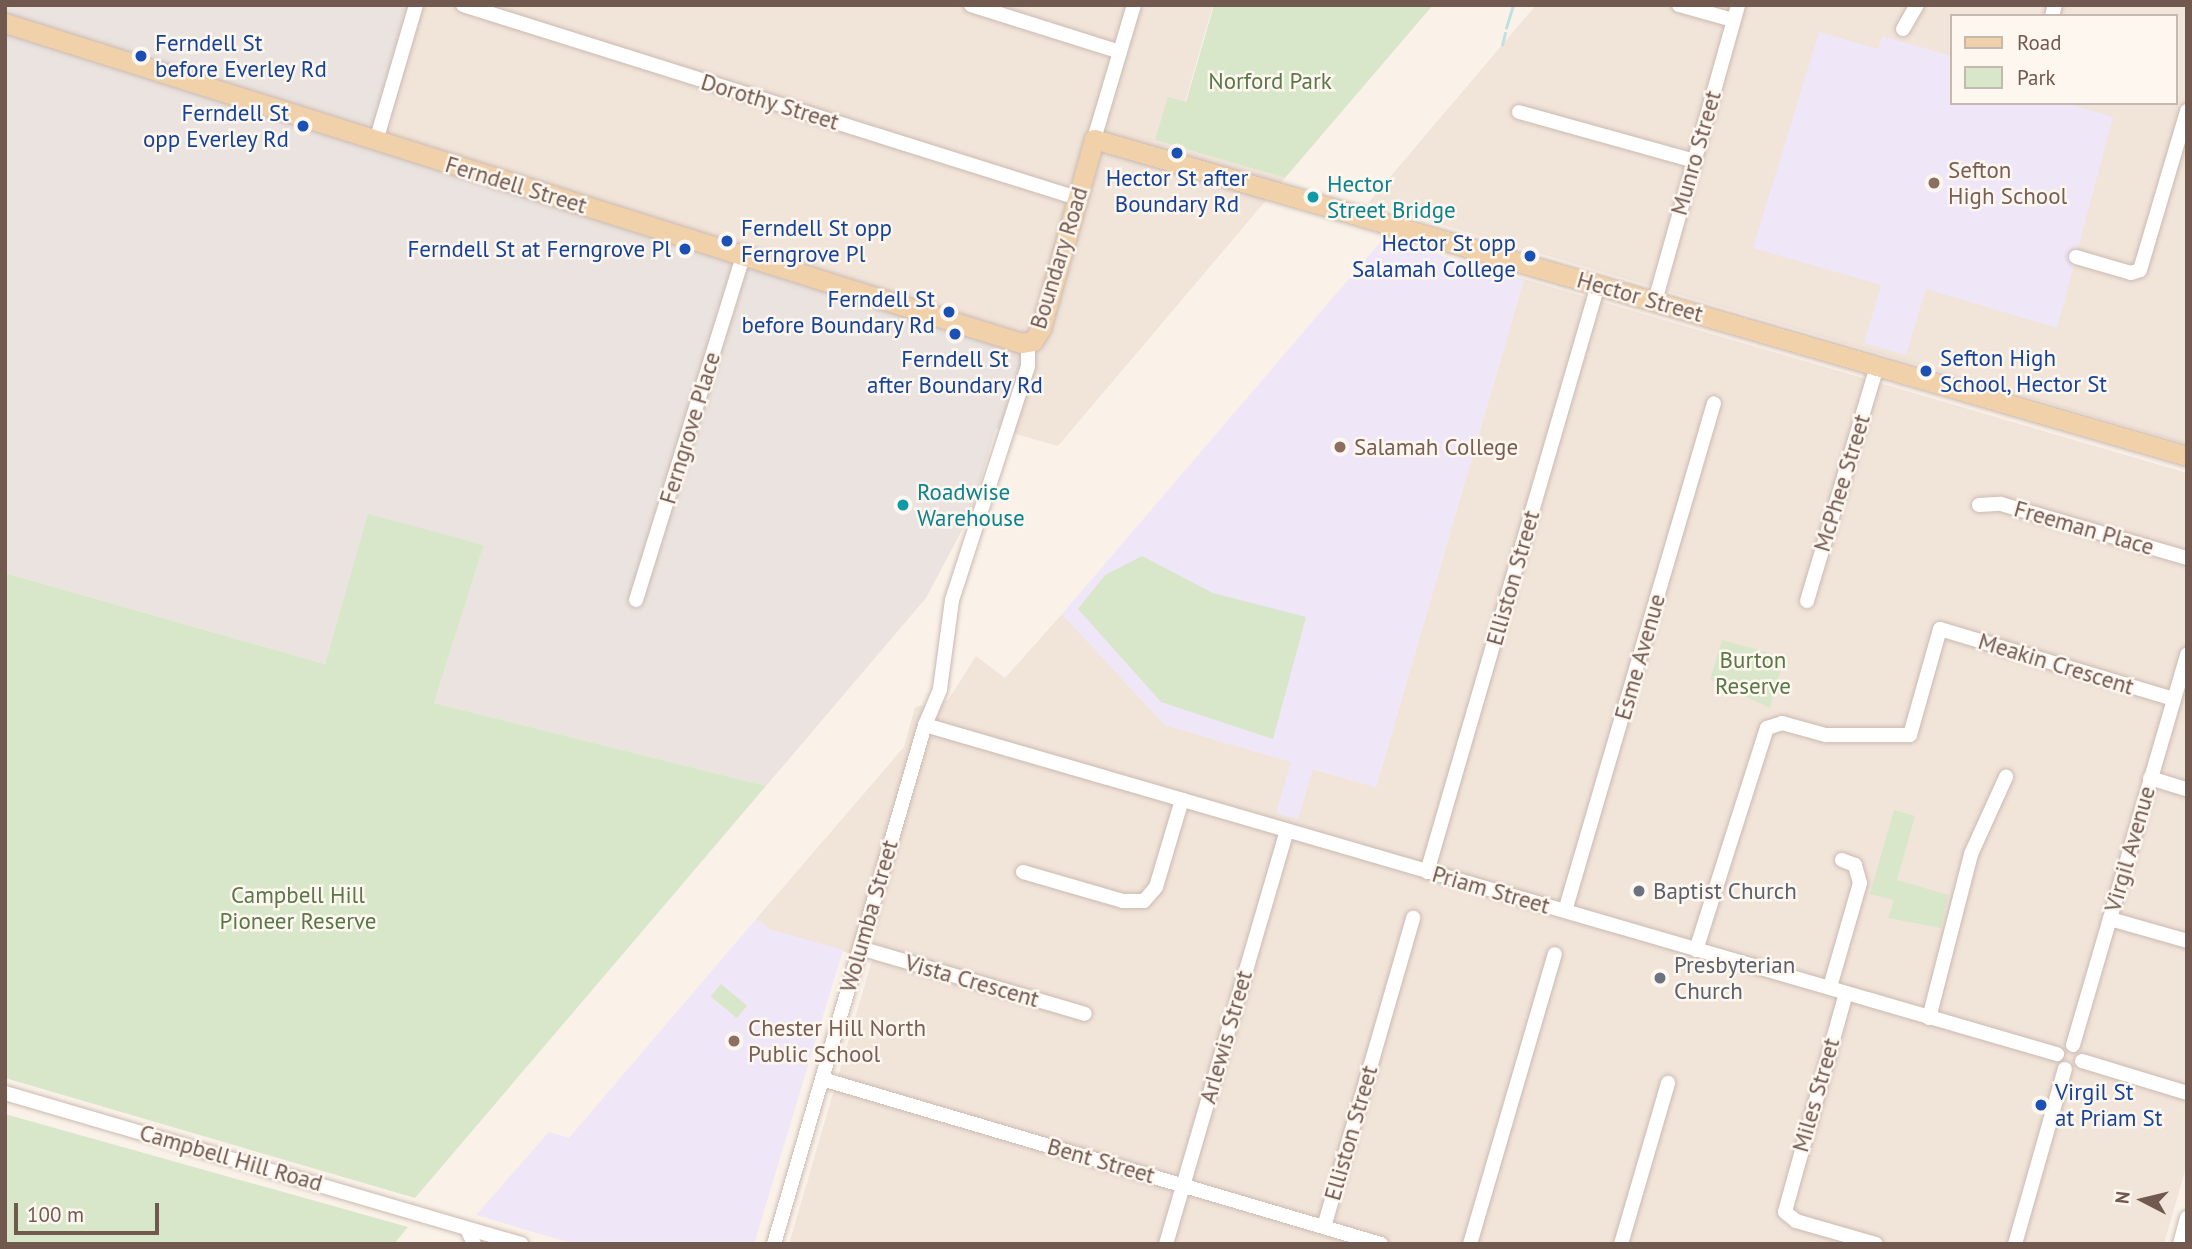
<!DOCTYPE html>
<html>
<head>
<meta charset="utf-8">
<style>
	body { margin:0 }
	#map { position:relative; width:2192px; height:1249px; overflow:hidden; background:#faf2e9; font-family:"PT Sans",sans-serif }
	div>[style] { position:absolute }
	.residential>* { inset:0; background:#f1e4d9 }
	.industrial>* { inset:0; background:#eae3df }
	.education>* { inset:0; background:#efe6f7 }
	.green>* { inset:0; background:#d8e7c9; transform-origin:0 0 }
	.stream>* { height:2.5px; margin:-1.25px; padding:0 1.25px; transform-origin:1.25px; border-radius:1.25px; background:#c0e0e2 }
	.roads { filter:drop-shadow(0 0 2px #cbbab0) drop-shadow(0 0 2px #cbbab0) }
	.minor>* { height:14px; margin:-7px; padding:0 7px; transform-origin:7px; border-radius:7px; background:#fff }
	.major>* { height:19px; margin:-9.5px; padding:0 9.5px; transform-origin:9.5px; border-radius:9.5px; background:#f1d1a9 }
	.dots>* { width:19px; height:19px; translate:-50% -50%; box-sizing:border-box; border:4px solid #fdf7f0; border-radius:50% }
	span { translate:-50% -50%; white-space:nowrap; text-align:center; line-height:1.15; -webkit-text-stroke:5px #fdf7f0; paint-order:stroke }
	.transit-label { font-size:23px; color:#164399 }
	.left { translate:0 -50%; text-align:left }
	.right { translate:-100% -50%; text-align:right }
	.park-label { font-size:23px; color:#5a7749 }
	.street-label { font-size:23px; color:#725950 }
	.education-label { font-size:23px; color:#785e54 }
	.culture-label { font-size:23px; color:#0d838f }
	.worship-label { font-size:23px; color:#5b616d }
	.frame { position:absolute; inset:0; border:7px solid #725950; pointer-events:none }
	.legend { position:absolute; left:1950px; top:14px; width:228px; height:91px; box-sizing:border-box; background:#fdf7f0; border:2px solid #c5b8b0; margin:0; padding:9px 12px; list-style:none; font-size:21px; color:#725950 }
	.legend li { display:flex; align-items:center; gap:14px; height:35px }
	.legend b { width:35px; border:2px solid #c5b8b0 }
	.north { position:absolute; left:2108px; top:1165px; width:70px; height:70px; -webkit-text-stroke:5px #fdf7f0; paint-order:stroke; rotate:277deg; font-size:19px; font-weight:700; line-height:28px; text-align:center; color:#725950 }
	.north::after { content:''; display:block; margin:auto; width:24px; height:32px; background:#725950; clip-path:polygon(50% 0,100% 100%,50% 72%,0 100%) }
	.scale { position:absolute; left:14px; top:1203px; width:145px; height:32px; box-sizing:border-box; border:4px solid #725950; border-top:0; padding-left:9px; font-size:21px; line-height:24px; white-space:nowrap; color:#725950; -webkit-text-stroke:5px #fdf7f0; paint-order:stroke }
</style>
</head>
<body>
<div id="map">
	<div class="residential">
		<div style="clip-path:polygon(416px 5px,1213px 5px,1185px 102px,1155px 140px,1285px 178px,1058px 446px,1009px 432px,376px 141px)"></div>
		<div style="clip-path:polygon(evenodd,1536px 5px,2187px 5px,2187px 444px,1368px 203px,1536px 5px,1952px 16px,2176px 16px,2176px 103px,1952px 103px,1952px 16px)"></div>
		<div style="clip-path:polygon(1524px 279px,2187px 473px,2187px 1164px,2164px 1244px,789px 1244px,872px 960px,769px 929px,756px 919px,904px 747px,915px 707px,948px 700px,976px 656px,1005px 678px,1062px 614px,1165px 725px,1292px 762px,1277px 812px,1298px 819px,1312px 769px,1376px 787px)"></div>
	</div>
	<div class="industrial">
		<div style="clip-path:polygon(5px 5px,416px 5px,377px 141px,1028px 342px,1009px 432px,996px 428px,971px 513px,926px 598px,766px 786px,434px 703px,484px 545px,368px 515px,325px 664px,5px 573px)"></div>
	</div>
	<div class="education">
		<div style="clip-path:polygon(1819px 32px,1878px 49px,1882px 36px,1952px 56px,1952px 103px,2065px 103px,2113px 117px,2057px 328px,1926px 289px,1906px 355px,1864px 343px,1881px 285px,1753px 248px)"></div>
		<div style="clip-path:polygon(1383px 239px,1524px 279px,1376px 787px,1313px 769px,1298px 819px,1276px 813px,1291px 762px,1165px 725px,1062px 614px)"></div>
		<div style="clip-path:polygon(756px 919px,769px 929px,843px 950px,754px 1244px,574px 1244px,476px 1215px,549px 1132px,569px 1138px)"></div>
	</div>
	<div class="green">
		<div style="clip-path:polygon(1214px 5px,1433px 5px,1285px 178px,1155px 140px,1168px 97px,1186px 102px)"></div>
		<div style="clip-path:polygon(368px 514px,484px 545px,434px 703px,766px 786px,415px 1198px,5px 1078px,5px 573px,325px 664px)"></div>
		<div style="clip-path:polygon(1142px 556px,1213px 593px,1306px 617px,1273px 739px,1161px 702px,1078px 609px,1105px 575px)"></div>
		<div style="clip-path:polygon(1722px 640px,1784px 657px,1770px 708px,1710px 680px)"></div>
		<div style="clip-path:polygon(1894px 810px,1915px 816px,1897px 880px,1948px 895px,1941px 928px,1888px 918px,1894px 900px,1870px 894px)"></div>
		<div style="left:721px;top:984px;width:34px;height:16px;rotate:40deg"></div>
		<div style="clip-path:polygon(5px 1114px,408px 1227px,394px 1244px,5px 1244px)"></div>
	</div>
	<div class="stream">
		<div style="left:1506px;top:28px;width:24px;rotate:-73deg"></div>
		<div style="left:1502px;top:45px;width:12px;rotate:-76deg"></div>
	</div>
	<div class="roads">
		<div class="minor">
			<div style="left:463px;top:5px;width:644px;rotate:17.45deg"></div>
			<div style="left:971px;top:5px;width:156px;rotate:17.5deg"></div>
			<div style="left:1679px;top:5px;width:56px;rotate:15.5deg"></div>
			<div style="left:2052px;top:16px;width:11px;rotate:-75deg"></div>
			<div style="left:1903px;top:29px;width:28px;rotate:-60deg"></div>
			<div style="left:1519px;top:112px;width:182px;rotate:15.6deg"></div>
			<div style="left:1094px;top:139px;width:140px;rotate:-73.4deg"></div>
			<div style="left:376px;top:141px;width:142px;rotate:-73.6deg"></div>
			<div style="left:2076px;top:257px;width:57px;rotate:16.2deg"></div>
			<div style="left:2131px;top:273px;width:9px;rotate:-18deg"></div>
			<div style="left:2140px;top:270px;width:166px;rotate:-73.5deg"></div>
			<div style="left:1655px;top:301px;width:307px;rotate:-74.3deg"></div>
			<div style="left:1979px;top:505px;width:22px;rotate:-3deg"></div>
			<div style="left:2001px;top:504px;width:194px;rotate:16.2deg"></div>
			<div style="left:636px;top:600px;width:360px;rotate:-72.7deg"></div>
			<div style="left:1807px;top:601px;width:245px;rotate:-73.4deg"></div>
			<div style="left:925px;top:725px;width:1179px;rotate:16.21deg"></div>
			<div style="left:2150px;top:778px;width:39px;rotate:17deg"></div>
			<div style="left:1023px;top:872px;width:104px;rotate:16.2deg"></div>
			<div style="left:1123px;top:901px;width:21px"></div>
			<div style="left:1144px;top:901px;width:18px;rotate:-49deg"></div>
			<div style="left:1156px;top:887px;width:91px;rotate:-73.4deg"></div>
			<div style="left:1427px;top:872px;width:611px;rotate:-73.76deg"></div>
			<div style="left:1565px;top:911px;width:529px;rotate:-73.65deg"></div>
			<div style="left:2110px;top:919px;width:80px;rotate:15.9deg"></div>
			<div style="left:860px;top:948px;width:234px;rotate:16.3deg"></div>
			<div style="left:1696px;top:950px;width:233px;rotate:-72.3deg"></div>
			<div style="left:1767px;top:728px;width:16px;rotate:-18deg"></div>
			<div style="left:1782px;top:723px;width:46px;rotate:15.3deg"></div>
			<div style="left:1826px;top:735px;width:84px"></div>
			<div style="left:1910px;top:735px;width:110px;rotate:-74.2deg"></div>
			<div style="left:1940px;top:629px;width:243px;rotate:16.7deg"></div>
			<div style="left:1830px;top:987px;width:108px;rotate:-73.9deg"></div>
			<div style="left:1860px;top:883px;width:19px;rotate:-106deg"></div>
			<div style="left:1855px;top:865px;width:14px;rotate:-159deg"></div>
			<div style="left:1846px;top:993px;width:227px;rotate:105.6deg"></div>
			<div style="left:1785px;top:1212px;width:14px;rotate:39deg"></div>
			<div style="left:1796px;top:1221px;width:83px;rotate:16deg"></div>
			<div style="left:1929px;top:1018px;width:169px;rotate:-75.6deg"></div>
			<div style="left:1971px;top:854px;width:85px;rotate:-65.6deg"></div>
			<div style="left:2073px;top:1045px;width:407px;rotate:-73.7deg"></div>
			<div style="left:2082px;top:1061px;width:110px;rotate:16.9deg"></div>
			<div style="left:822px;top:1079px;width:583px;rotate:16.45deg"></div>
			<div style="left:5px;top:1093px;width:538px;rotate:16.31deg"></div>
			<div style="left:1324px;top:1227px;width:322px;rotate:-73.9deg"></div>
			<div style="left:468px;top:1231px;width:14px;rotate:65deg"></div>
			<div style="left:774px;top:1244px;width:541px;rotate:-73.78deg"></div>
			<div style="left:925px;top:725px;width:39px;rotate:-67deg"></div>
			<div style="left:940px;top:689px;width:90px;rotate:-82.3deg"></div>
			<div style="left:952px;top:600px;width:246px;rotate:-72deg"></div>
			<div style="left:1028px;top:366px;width:24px;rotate:-90deg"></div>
			<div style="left:1166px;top:1244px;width:430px;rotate:-73.7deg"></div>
			<div style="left:1470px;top:1244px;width:302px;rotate:-73.7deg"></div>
			<div style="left:1621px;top:1244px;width:168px;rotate:-73.7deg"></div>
			<div style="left:2015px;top:1244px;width:182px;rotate:-74.1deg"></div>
			<div style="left:2180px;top:1244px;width:27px;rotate:-75deg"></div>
		</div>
		<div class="major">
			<div style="left:5px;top:23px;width:1065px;rotate:17.48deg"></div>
			<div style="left:1021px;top:343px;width:12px;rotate:-9deg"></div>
			<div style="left:1033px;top:341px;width:15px;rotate:-58deg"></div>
			<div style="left:1041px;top:328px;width:196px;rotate:-74.3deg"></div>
			<div style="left:1094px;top:139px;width:1138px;rotate:16.17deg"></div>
		</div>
	</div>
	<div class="dots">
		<div style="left:141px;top:56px;background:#1a4fb4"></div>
		<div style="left:303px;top:126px;background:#1a4fb4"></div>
		<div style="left:1177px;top:153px;background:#1a4fb4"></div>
		<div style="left:1934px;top:183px;background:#8d6e63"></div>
		<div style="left:1313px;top:197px;background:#0f9aa8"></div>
		<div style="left:727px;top:241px;background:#1a4fb4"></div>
		<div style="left:685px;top:249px;background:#1a4fb4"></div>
		<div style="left:1530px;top:256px;background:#1a4fb4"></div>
		<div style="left:949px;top:312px;background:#1a4fb4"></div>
		<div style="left:955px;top:334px;background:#1a4fb4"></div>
		<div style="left:1926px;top:371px;background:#1a4fb4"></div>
		<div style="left:1340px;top:447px;background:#8d6e63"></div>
		<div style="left:903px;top:505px;background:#0f9aa8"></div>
		<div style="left:1639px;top:891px;background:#6b7280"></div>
		<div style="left:1660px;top:978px;background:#6b7280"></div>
		<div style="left:734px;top:1041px;background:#8d6e63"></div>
		<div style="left:2041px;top:1105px;background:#1a4fb4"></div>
	</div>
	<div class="transit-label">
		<span class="left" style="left:155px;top:56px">Ferndell St<br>before Everley Rd</span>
		<span class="right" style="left:289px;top:126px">Ferndell St<br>opp Everley Rd</span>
		<span style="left:1177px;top:191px">Hector St after<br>Boundary Rd</span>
		<span class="left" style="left:741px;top:241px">Ferndell St opp<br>Ferngrove Pl</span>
		<span class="right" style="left:1516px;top:256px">Hector St opp<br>Salamah College</span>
		<span class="right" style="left:671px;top:249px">Ferndell St at Ferngrove Pl</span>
		<span class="right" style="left:935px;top:312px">Ferndell St<br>before Boundary Rd</span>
		<span class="left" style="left:1940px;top:371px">Sefton High<br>School, Hector St</span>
		<span style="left:955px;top:372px">Ferndell St<br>after Boundary Rd</span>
		<span class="left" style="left:2055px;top:1105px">Virgil St<br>at Priam St</span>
	</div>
	<div class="park-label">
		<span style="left:1270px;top:81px">Norford Park</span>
		<span style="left:1753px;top:673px">Burton<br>Reserve</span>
		<span style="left:298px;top:908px">Campbell Hill<br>Pioneer Reserve</span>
	</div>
	<div class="street-label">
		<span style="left:770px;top:102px;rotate:17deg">Dorothy Street</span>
		<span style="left:1696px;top:153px;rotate:-74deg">Munro Street</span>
		<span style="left:516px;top:185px;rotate:17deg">Ferndell Street</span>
		<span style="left:1059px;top:258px;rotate:-73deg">Boundary Road</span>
		<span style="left:1640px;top:297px;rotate:16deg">Hector Street</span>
		<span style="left:690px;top:428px;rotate:-73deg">Ferngrove Place</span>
		<span style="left:1842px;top:483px;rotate:-73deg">McPhee Street</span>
		<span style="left:2084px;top:528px;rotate:16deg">Freeman Place</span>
		<span style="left:1513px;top:578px;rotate:-74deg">Elliston Street</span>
		<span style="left:1640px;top:657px;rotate:-74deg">Esme Avenue</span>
		<span style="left:2056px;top:664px;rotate:17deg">Meakin Crescent</span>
		<span style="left:2130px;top:849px;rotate:-74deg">Virgil Avenue</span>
		<span style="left:1491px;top:890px;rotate:16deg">Priam Street</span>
		<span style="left:869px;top:916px;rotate:-74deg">Wolumba Street</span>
		<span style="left:972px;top:981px;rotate:16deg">Vista Crescent</span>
		<span style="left:1226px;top:1037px;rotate:-74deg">Arlewis Street</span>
		<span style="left:1816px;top:1095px;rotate:-74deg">Miles Street</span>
		<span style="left:1351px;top:1133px;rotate:-74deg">Elliston Street</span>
		<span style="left:231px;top:1158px;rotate:16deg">Campbell Hill Road</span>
		<span style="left:1101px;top:1161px;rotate:16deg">Bent Street</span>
	</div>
	<div class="education-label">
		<span class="left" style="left:1948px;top:183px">Sefton<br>High School</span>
		<span class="left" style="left:1354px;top:447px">Salamah College</span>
		<span class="left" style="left:748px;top:1041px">Chester Hill North<br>Public School</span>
	</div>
	<div class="culture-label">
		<span class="left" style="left:1327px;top:197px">Hector<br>Street Bridge</span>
		<span class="left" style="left:917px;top:505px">Roadwise<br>Warehouse</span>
	</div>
	<div class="worship-label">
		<span class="left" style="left:1653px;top:891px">Baptist Church</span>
		<span class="left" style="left:1674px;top:978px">Presbyterian<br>Church</span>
	</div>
	<div class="frame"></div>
	<ul class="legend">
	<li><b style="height:9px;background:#f1d1a9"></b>Road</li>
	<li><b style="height:19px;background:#d8e7c9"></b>Park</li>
	</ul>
	<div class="north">N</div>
	<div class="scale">100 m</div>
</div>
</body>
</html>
